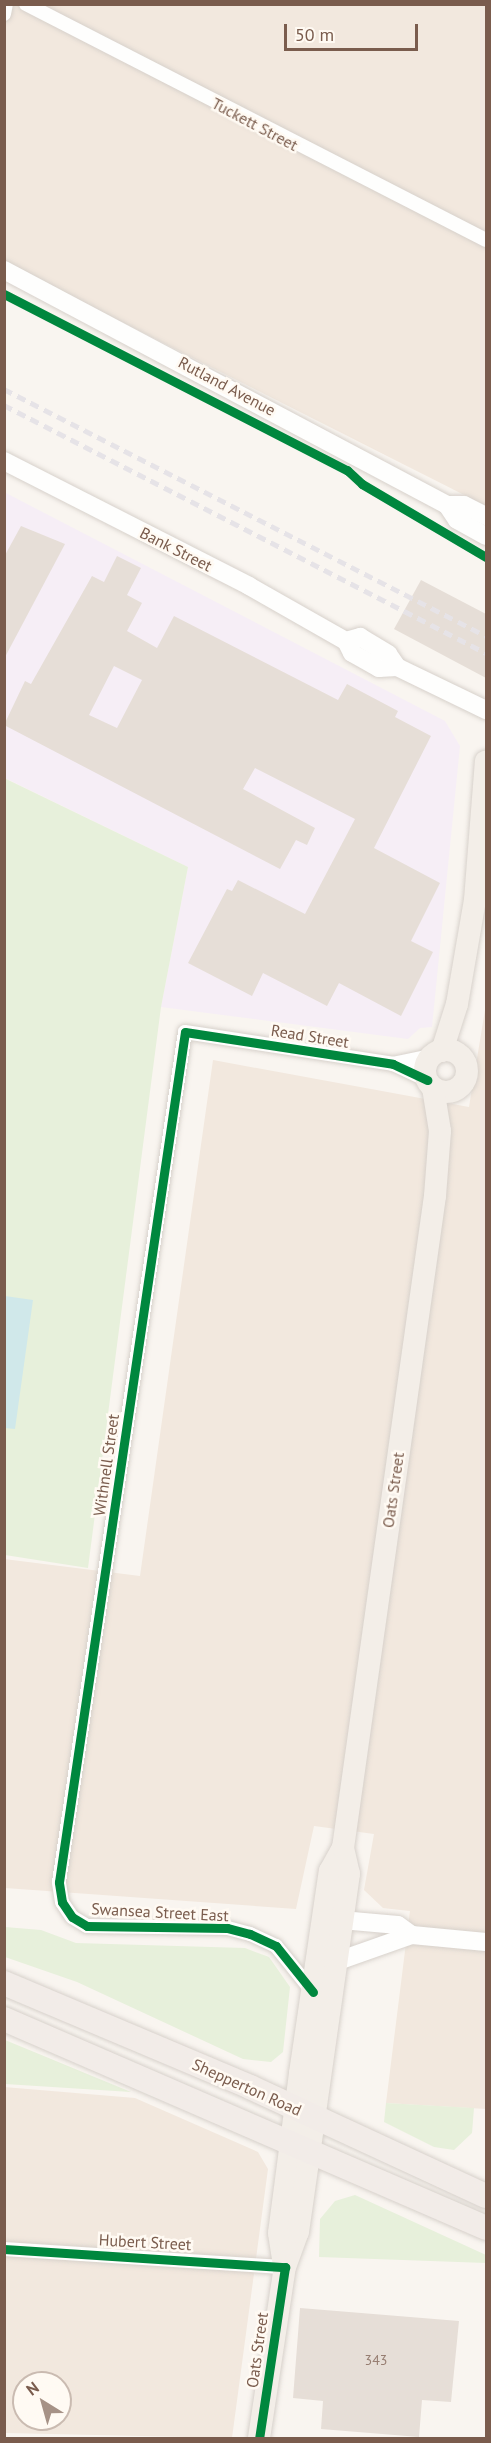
<!DOCTYPE html>
<html>
<head>
<meta charset="utf-8">
<style>
	body { margin:0 }
	#map { position:relative; width:491px; height:2443px; overflow:hidden; background:#f9f5f0; font-family:"PT Sans",sans-serif }
	div>[style] { position:absolute }
	.residential>* { inset:0; background:#f2e8de }
	.education>* { inset:0; background:#f6eef6 }
	.green>* { inset:0; background:#e7f0db }
	.water>* { inset:0; background:#d0e8ea }
	.building>* { inset:0; background:#e6ded7 }
	.roads { filter:drop-shadow(0 0 2px #d7d1cb) drop-shadow(0 0 2px #d7d1cb) }
	.minor>* { height:14px; margin:-7px; padding:0 7px; transform-origin:7px; border-radius:7px; background:#fefefd }
	.tertiary>* { height:18px; margin:-9px; padding:0 9px; transform-origin:9px; border-radius:9px; background:#fefefd }
	.primary>* { height:22px; margin:-11px; padding:0 11px; transform-origin:11px; border-radius:11px; background:#f3eee8 }
	.primary>.ring { margin:-11px; padding:0; box-sizing:content-box; background:none; border:22px solid #f3eee8; border-radius:50% }
	.trunk>* { height:24px; margin:-12px; padding:0 12px; transform-origin:12px; border-radius:12px; background:#f2ece8 }
	.rail>* { height:4.5px; margin-top:-2.25px; transform-origin:0; background:repeating-linear-gradient(90deg,#e6e3e7 0 9px,transparent 0 15px) }
	.cycleway>* { height:9px; margin:-4.5px; padding:0 4.5px; transform-origin:4.5px; border-radius:4.5px; background:#00873e }
	span { translate:-50% -50%; white-space:nowrap; text-align:center; line-height:1.15; -webkit-text-stroke:5px #fffaf3; paint-order:stroke }
	.number-label { font-size:14px; color:#977e72 }
	.number-label span { -webkit-text-stroke-width:0 }
	.street-label { font-size:16px; color:#7a5c4d }
	.frame { position:absolute; inset:0; border:6px solid #7a5c4d; pointer-events:none }
	.north { position:absolute; left:12px; top:2371px; width:60px; height:60px; box-sizing:border-box; background:#fffaf3; border:2px solid #cabbb1; border-radius:50%; rotate:323deg; font-size:16px; font-weight:700; line-height:24px; text-align:center; color:#7a5c4d }
	.north::after { content:''; display:block; margin:auto; width:21px; height:27px; background:#a69286; clip-path:polygon(50% 0,100% 100%,50% 72%,0 100%) }
	.scale { position:absolute; left:284px; top:24px; width:134px; height:27px; box-sizing:border-box; border:3px solid #7a5c4d; border-top:0; padding-left:8px; font-size:18px; line-height:21px; white-space:nowrap; color:#7a5c4d; -webkit-text-stroke:4px #fffaf3; paint-order:stroke }
</style>
</head>
<body>
<div id="map">
	<div class="residential">
		<div style="clip-path:polygon(4px 5px,486px 5px,486px 506px,5px 263px)"></div>
		<div style="clip-path:polygon(486px 1004px,486px 2109px,386px 2103px,410px 1911px,383px 1908px,364px 1890px,374px 1834px,314px 1826px,296px 1909px,5px 1888px,4px 1559px,140px 1576px,213px 1060px,469px 1107px)"></div>
		<div style="clip-path:polygon(evenodd,4px 2087px,135px 2098px,258px 2152px,268px 2169px,232px 2438px,5px 2433px,4px 2087px,24px 2383px,60px 2383px,60px 2419px,24px 2419px,24px 2383px)"></div>
	</div>
	<div class="education">
		<div style="clip-path:polygon(4px 492px,445px 721px,460px 746px,432px 1027px,420px 1028px,408px 1039px,161px 1007px,188px 867px,5px 778px)"></div>
	</div>
	<div class="green">
		<div style="clip-path:polygon(4px 778px,188px 867px,161px 1007px,88px 1568px,5px 1555px)"></div>
		<div style="clip-path:polygon(5px 1927px,41px 1930px,76px 1943px,245px 1948px,269px 1957px,290px 1987px,283px 2052px,271px 2062px,243px 2059px,77px 1982px,5px 1957px)"></div>
		<div style="clip-path:polygon(4px 2040px,5px 2040px,131px 2092px,5px 2084px)"></div>
		<div style="clip-path:polygon(386px 2103px,474px 2108px,472px 2133px,454px 2150px,434px 2147px,384px 2122px)"></div>
		<div style="clip-path:polygon(355px 2195px,486px 2255px,486px 2263px,319px 2257px,320px 2219px,335px 2201px)"></div>
	</div>
	<div class="water">
		<div style="clip-path:polygon(5px 1296px,33px 1300px,15px 1429px,5px 1428px)"></div>
	</div>
	<div class="building">
		<div style="clip-path:polygon(21px 526px,65px 544px,4px 659px,4px 557px)"></div>
		<div style="clip-path:polygon(evenodd,117px 556px,141px 568px,127px 595px,142px 603px,127px 631px,157px 648px,174px 616px,338px 700px,347px 684px,398px 711px,395px 717px,431px 736px,374px 848px,440px 883px,411px 941px,433px 952px,401px 1016px,339px 983px,327px 1006px,263px 973px,252px 996px,188px 963px,227px 889px,232px 891px,238px 880px,305px 914px,355px 819px,255px 768px,243px 789px,315px 828px,307px 845px,296px 840px,280px 869px,4px 725px,25px 681px,31px 684px,92px 576px,104px 582px,117px 556px,114px 666px,142px 680px,117px 728px,89px 715px,114px 666px)"></div>
		<div style="clip-path:polygon(421px 580px,486px 614px,486px 678px,394px 629px)"></div>
		<div style="clip-path:polygon(300px 2308px,459px 2321px,451px 2402px,422px 2400px,419px 2437px,321px 2429px,323px 2401px,293px 2398px)"></div>
	</div>
	<div class="roads">
		<div class="minor">
			<div style="left:26px;top:4px;width:517px;rotate:27.16deg"></div>
			<div style="left:4px;top:14px;width:10px;rotate:-79deg"></div>
			<div style="left:393px;top:1064px;width:40px;rotate:-12deg"></div>
			<div style="left:313px;top:1992px;width:59px;rotate:-128.8deg"></div>
			<div style="left:276px;top:1946px;width:29px;rotate:-155deg"></div>
			<div style="left:250px;top:1934px;width:24px;rotate:-165deg"></div>
			<div style="left:227px;top:1928px;width:140px;rotate:-179.2deg"></div>
			<div style="left:87px;top:1926px;width:17px;rotate:-149deg"></div>
			<div style="left:72px;top:1917px;width:18px;rotate:-124deg"></div>
			<div style="left:62px;top:1902px;width:20px;rotate:-99deg"></div>
			<div style="left:59px;top:1882px;width:859px;rotate:-81.57deg"></div>
			<div style="left:185px;top:1032px;width:210px;rotate:8.7deg"></div>
			<div style="left:393px;top:1064px;width:38px;rotate:25deg"></div>
			<div style="left:4px;top:2249px;width:282px;rotate:3.7deg"></div>
		</div>
		<div class="tertiary">
			<div style="left:4px;top:270px;width:501px;rotate:27.94deg"></div>
			<div style="left:447px;top:505px;width:18px;rotate:56deg"></div>
			<div style="left:457px;top:520px;width:33px;rotate:29deg"></div>
			<div style="left:4px;top:461px;width:275px;rotate:27deg"></div>
			<div style="left:249px;top:586px;width:112px;rotate:29.6deg"></div>
			<div style="left:346px;top:641px;width:13px;rotate:63deg"></div>
			<div style="left:352px;top:653px;width:31px;rotate:29deg"></div>
			<div style="left:379px;top:668px;width:18px;rotate:-3deg"></div>
			<div style="left:397px;top:667px;width:99px;rotate:25.8deg"></div>
			<div style="left:447px;top:505px;width:17px"></div>
			<div style="left:464px;top:505px;width:25px;rotate:27deg"></div>
			<div style="left:346px;top:641px;width:15px;rotate:-16deg"></div>
			<div style="left:360px;top:637px;width:33px;rotate:31deg"></div>
			<div style="left:388px;top:654px;width:16px;rotate:55deg"></div>
			<div style="left:330px;top:1919px;width:68px;rotate:5deg"></div>
			<div style="left:398px;top:1925px;width:17px;rotate:36deg"></div>
			<div style="left:338px;top:1961px;width:78px;rotate:-19.4deg"></div>
			<div style="left:412px;top:1935px;width:74px;rotate:5.4deg"></div>
		</div>
		<div class="primary">
			<div class="ring" style="left:425px;top:1050px;width:20px;height:20px"></div>
			<div style="left:442px;top:1051px;width:49px;rotate:-72.3deg"></div>
			<div style="left:457px;top:1004px;width:106px;rotate:-80.2deg"></div>
			<div style="left:475px;top:900px;width:139px;rotate:-85.5deg"></div>
			<div style="left:284px;top:2265px;width:32px;rotate:-99deg"></div>
			<div style="left:279px;top:2233px;width:161px;rotate:-82.5deg"></div>
			<div style="left:300px;top:2073px;width:204px;rotate:-81.6deg"></div>
			<div style="left:330px;top:1871px;width:26px;rotate:-61deg"></div>
			<div style="left:259px;top:2438px;width:173px;rotate:-81.4deg"></div>
			<div style="left:285px;top:2267px;width:37px;rotate:-70deg"></div>
			<div style="left:298px;top:2232px;width:362px;rotate:-81.9deg"></div>
			<div style="left:349px;top:1874px;width:27px;rotate:-103deg"></div>
			<div style="left:343px;top:1848px;width:658px;rotate:-81.97deg"></div>
			<div style="left:435px;top:1196px;width:65px;rotate:-85.6deg"></div>
			<div style="left:440px;top:1131px;width:44px;rotate:-99.2deg"></div>
		</div>
		<div class="trunk">
			<div style="left:4px;top:1983px;width:267px;rotate:22.9deg"></div>
			<div style="left:250px;top:2087px;width:260px;rotate:24.8deg"></div>
			<div style="left:4px;top:2019px;width:525px;rotate:23.44deg"></div>
		</div>
	</div>
	<div class="rail">
		<div style="left:4px;top:389px;width:542px;rotate:27.13deg"></div>
		<div style="left:4px;top:405px;width:542px;rotate:27.23deg"></div>
	</div>
	<div class="cycleway">
		<div style="left:4px;top:294px;width:386px;rotate:27.2deg"></div>
		<div style="left:347px;top:470px;width:21px;rotate:43deg"></div>
		<div style="left:362px;top:484px;width:144px;rotate:30.5deg"></div>
		<div style="left:313px;top:1992px;width:59px;rotate:-128.8deg"></div>
		<div style="left:276px;top:1946px;width:29px;rotate:-155deg"></div>
		<div style="left:250px;top:1934px;width:24px;rotate:-165deg"></div>
		<div style="left:227px;top:1928px;width:140px;rotate:-179.2deg"></div>
		<div style="left:87px;top:1926px;width:17px;rotate:-149deg"></div>
		<div style="left:72px;top:1917px;width:18px;rotate:-124deg"></div>
		<div style="left:62px;top:1902px;width:20px;rotate:-99deg"></div>
		<div style="left:59px;top:1882px;width:859px;rotate:-81.57deg"></div>
		<div style="left:185px;top:1032px;width:210px;rotate:8.7deg"></div>
		<div style="left:393px;top:1064px;width:38px;rotate:25deg"></div>
		<div style="left:4px;top:2249px;width:282px;rotate:3.7deg"></div>
		<div style="left:285px;top:2267px;width:173px;rotate:98.6deg"></div>
	</div>
	<div class="number-label">
		<span style="left:376px;top:2360px">343</span>
	</div>
	<div class="street-label">
		<span style="left:255px;top:124px;rotate:28deg">Tuckett Street</span>
		<span style="left:227px;top:386px;rotate:28deg">Rutland Avenue</span>
		<span style="left:176px;top:549px;rotate:27deg">Bank Street</span>
		<span style="left:310px;top:1036px;rotate:9deg">Read Street</span>
		<span style="left:106px;top:1465px;rotate:-82deg">Withnell Street</span>
		<span style="left:393px;top:1490px;rotate:-82deg">Oats Street</span>
		<span style="left:160px;top:1912px;rotate:3deg">Swansea Street East</span>
		<span style="left:247px;top:2087px;rotate:24deg">Shepperton Road</span>
		<span style="left:145px;top:2242px;rotate:3deg">Hubert Street</span>
		<span style="left:257px;top:2350px;rotate:-82deg">Oats Street</span>
	</div>
	<div class="frame"></div>
	<div class="north">N</div>
	<div class="scale">50 m</div>
</div>
</body>
</html>
